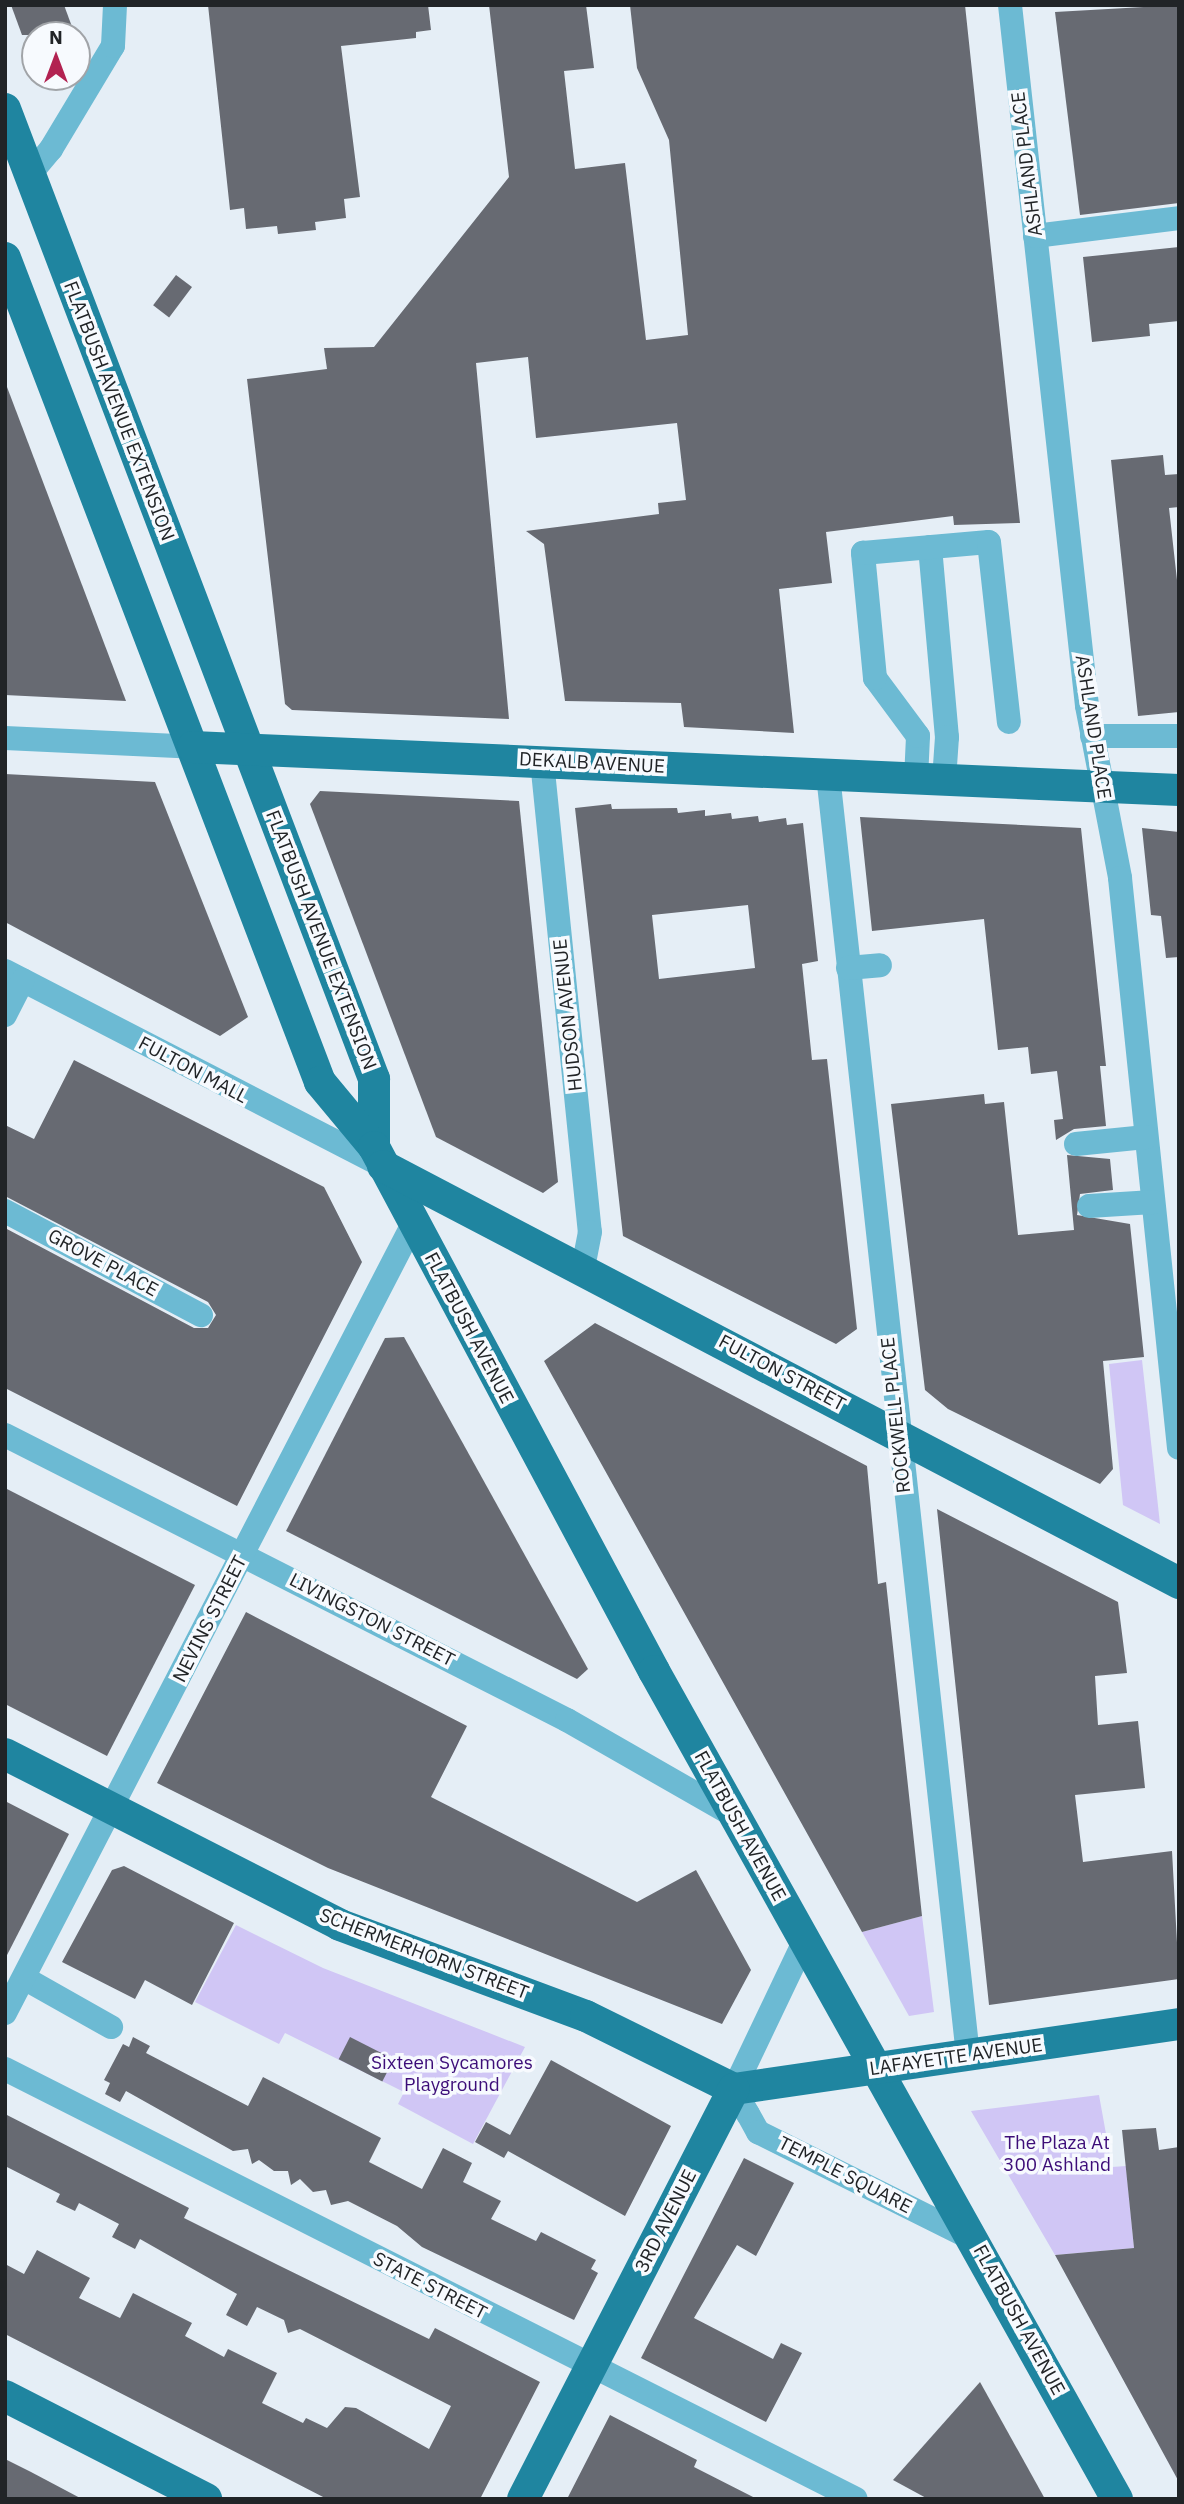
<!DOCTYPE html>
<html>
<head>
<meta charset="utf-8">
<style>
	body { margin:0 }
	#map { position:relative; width:1184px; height:2504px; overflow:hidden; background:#e5eef6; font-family:"IBM Plex Sans",sans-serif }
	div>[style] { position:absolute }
	.green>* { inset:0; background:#d0c6f5 }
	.building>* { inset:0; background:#676a72; transform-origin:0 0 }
	.minor>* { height:24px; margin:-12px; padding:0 12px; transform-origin:12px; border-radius:12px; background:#6cbad3 }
	.major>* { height:32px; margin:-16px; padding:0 16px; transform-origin:16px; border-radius:16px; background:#1f85a0 }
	span { translate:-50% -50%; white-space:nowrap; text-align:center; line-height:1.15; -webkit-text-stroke:7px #f7fafe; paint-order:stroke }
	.street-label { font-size:19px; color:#212427 }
	.park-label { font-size:19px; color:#3c0d78 }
	.frame { position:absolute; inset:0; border:7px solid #212427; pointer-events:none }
	.north { position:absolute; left:21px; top:21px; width:70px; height:70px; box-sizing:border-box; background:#f7fafe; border:2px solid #a1a4a8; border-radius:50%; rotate:0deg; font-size:19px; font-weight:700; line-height:28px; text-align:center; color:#212427 }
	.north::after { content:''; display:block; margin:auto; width:24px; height:32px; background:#b22251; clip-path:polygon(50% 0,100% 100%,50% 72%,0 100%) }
</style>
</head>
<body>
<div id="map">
	<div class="green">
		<div style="clip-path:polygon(1142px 1360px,1160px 1524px,1123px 1505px,1109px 1364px)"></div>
		<div style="clip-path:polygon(922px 1916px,934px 2012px,909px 2016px,862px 1932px)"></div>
		<div style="clip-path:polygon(236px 1925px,323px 1968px,525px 2047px,473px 2144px,398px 2104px,404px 2092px,285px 2033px,279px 2044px,195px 2002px)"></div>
		<div style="clip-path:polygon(1099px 2095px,1112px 2167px,1126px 2166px,1134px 2248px,1055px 2255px,971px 2111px)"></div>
	</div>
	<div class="building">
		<div style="clip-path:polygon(11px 5px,64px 5px,75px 35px,22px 35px)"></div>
		<div style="clip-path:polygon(208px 5px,428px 5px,431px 30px,416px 32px,416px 38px,341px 46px,360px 197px,344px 199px,346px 218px,315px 222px,316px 230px,278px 234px,277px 226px,246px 229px,244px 208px,230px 210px)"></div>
		<div style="clip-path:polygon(489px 5px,586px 5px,594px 68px,564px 71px,575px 169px,625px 163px,646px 340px,688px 335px,669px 140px,637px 68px,630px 5px,965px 5px,1020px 523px,954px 525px,953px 516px,826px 532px,832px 583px,779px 589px,794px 733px,684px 727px,681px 703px,565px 701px,544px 544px,526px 531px,659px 514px,658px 503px,686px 500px,677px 423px,536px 438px,528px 357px,476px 363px,509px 719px,292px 710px,285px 704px,247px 379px,327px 369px,324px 348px,374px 347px,509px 177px)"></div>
		<div style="clip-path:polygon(1179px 5px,1179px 203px,1080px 215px,1055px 12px)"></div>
		<div style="clip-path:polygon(1179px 247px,1179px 321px,1149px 324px,1150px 336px,1092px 342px,1083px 257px)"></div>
		<div style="left:176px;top:275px;width:20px;height:38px;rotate:37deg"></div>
		<div style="clip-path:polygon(5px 387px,7px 387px,126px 701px,5px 695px)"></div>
		<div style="clip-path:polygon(1163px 455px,1165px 475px,1179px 474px,1179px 507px,1169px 508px,1179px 598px,1179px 712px,1138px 716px,1111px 460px)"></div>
		<div style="clip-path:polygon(5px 774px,155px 782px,248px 1017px,220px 1036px,5px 922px)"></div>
		<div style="clip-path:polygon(320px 791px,519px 801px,558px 1182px,543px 1193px,436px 1137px,310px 804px)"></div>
		<div style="clip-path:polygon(evenodd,611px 804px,612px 809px,677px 808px,678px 813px,705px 810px,705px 816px,731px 813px,732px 819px,758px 816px,759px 822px,786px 818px,787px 825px,803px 823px,818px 961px,802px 964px,812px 1060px,827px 1059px,857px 1329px,836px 1344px,623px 1236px,575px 808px,611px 804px,748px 905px,755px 968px,659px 979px,652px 915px,748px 905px)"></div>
		<div style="clip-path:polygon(860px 817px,1081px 828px,1106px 1066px,1100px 1066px,1106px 1126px,1074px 1129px,1056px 1140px,1054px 1120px,1063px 1119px,1057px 1071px,1031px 1074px,1028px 1047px,998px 1050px,984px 919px,872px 931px)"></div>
		<div style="clip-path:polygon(1142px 828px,1179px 832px,1179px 957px,1166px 958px,1161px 916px,1151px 915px)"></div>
		<div style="clip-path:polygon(74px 1060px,324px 1187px,362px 1262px,237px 1506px,5px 1388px,5px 1228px,194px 1328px,208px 1328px,216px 1315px,208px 1302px,5px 1196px,5px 1125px,34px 1139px)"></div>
		<div style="clip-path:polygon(984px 1094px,985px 1104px,1004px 1102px,1018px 1235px,1074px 1230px,1067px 1155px,1110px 1159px,1113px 1190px,1080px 1194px,1077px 1215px,1130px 1224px,1144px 1357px,1103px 1361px,1113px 1469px,1100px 1484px,948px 1409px,925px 1390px,891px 1104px)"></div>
		<div style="clip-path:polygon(595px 1323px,867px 1466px,878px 1584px,886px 1582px,922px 1916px,862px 1932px,544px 1361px)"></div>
		<div style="clip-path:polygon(404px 1337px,588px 1669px,577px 1679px,286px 1531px,385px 1338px)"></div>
		<div style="clip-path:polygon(5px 1488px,195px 1585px,107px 1756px,5px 1704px)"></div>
		<div style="clip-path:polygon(937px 1509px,1118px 1602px,1127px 1673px,1095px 1676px,1098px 1725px,1138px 1721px,1145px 1788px,1075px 1795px,1083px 1862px,1172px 1851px,1179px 1979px,989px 2005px)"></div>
		<div style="clip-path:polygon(246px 1612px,467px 1726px,431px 1797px,637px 1902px,696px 1870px,751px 1970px,722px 2024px,328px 1868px,157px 1783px)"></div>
		<div style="clip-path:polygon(5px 1801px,69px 1834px,5px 1959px)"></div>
		<div style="clip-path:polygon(124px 1866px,234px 1923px,192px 2005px,145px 1980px,135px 1999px,62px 1962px,112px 1870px)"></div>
		<div style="clip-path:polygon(133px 2037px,150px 2046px,146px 2053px,248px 2106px,263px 2077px,381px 2138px,369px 2162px,422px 2189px,443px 2148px,472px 2163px,463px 2182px,501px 2201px,491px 2219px,536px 2241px,541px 2232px,596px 2260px,591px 2269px,598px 2273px,574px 2320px,422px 2247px,397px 2226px,348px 2201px,331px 2205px,326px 2190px,313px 2192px,300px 2179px,291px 2185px,288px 2171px,274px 2171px,259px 2160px,252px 2164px,248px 2149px,233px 2151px,126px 2091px,120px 2102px,105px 2094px,110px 2083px,104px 2080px,123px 2044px,129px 2047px)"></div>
		<div style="left:350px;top:2037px;width:49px;height:25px;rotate:27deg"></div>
		<div style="clip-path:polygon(551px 2060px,671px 2126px,625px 2216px,508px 2151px,504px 2158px,475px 2142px,486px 2122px,510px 2135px)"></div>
		<div style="clip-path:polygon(5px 2114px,189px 2208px,184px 2218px,278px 2265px,429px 2339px,435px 2328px,540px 2382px,480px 2499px,327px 2499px,5px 2334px,5px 2264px,24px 2274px,37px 2250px,90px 2278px,79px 2298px,120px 2318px,133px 2293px,192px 2323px,185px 2336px,224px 2357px,228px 2349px,277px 2373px,262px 2403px,303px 2423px,306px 2418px,327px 2428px,345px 2407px,356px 2408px,429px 2449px,451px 2406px,300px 2329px,288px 2333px,284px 2320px,257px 2307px,247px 2326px,226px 2315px,237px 2294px,140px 2239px,135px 2249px,112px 2237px,119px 2224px,79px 2203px,75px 2211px,56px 2202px,60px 2194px,5px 2166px)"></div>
		<div style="clip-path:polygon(1156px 2128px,1159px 2150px,1179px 2147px,1179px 2482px,1055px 2255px,1134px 2248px,1122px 2130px)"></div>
		<div style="clip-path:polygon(744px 2158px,794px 2183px,756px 2256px,737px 2245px,694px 2318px,773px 2359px,781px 2343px,802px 2353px,766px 2422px,641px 2358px)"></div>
		<div style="clip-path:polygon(980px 2382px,1045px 2499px,928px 2499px,893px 2480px)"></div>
		<div style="clip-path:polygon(610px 2415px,697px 2460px,694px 2467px,757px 2499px,567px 2499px)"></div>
		<div style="clip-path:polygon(5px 2459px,31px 2472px,82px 2499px,5px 2499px)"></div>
	</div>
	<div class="minor">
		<div style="left:1010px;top:5px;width:705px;rotate:83.73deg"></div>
		<div style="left:1087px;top:706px;width:175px;rotate:79.1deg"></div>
		<div style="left:1120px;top:878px;width:573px;rotate:84.09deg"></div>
		<div style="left:30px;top:174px;width:33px;rotate:-50deg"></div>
		<div style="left:51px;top:149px;width:120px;rotate:-59deg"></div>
		<div style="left:113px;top:46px;width:41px;rotate:-87.2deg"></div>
		<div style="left:1035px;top:236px;width:145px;rotate:-7.1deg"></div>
		<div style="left:930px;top:547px;width:191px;rotate:84.9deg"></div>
		<div style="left:947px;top:737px;width:43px;rotate:94deg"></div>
		<div style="left:1092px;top:736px;width:87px"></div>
		<div style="left:5px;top:738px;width:188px;rotate:2.7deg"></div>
		<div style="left:542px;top:761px;width:473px;rotate:84.2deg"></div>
		<div style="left:590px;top:1232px;width:38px;rotate:101deg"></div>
		<div style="left:828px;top:775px;width:1288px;rotate:83.76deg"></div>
		<div style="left:916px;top:779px;width:43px;rotate:-87.3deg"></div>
		<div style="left:918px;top:736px;width:72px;rotate:-126.6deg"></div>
		<div style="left:875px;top:678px;width:126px;rotate:-95.5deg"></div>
		<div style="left:863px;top:553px;width:126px;rotate:-5deg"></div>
		<div style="left:989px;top:542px;width:181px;rotate:83.7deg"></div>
		<div style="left:848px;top:968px;width:32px;rotate:-5deg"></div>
		<div style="left:5px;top:971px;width:425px;rotate:27.3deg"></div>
		<div style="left:5px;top:1015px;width:39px;rotate:-63deg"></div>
		<div style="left:1076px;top:1144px;width:70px;rotate:-5.7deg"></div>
		<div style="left:1089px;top:1206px;width:64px;rotate:-3.6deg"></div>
		<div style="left:5px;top:1211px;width:222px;rotate:28deg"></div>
		<div style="left:5px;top:1435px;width:630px;rotate:26.89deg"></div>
		<div style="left:567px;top:1720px;width:191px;rotate:29.8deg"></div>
		<div style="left:804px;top:1942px;width:163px;rotate:115.5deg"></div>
		<div style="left:734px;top:2089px;width:29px;rotate:61deg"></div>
		<div style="left:748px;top:2114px;width:21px;rotate:61deg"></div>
		<div style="left:758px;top:2132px;width:242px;rotate:26.5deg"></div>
		<div style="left:24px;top:1978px;width:100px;rotate:29.4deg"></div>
		<div style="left:5px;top:2013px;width:888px;rotate:-62.66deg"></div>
		<div style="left:5px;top:2069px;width:953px;rotate:26.81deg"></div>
	</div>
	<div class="major">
		<div style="left:5px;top:109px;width:1038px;rotate:69.17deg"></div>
		<div style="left:374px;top:1079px;width:68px;rotate:90deg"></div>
		<div style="left:5px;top:258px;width:882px;rotate:69.08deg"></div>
		<div style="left:320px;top:1082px;width:85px;rotate:50.3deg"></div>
		<div style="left:374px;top:1147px;width:594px;rotate:61.88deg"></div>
		<div style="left:654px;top:1671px;width:949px;rotate:60.79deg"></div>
		<div style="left:193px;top:747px;width:987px;rotate:2.5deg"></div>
		<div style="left:383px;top:1166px;width:899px;rotate:27.65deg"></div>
		<div style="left:5px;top:1754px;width:376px;rotate:27deg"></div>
		<div style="left:340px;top:1925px;width:262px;rotate:20.3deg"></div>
		<div style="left:586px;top:2016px;width:165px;rotate:26.3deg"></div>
		<div style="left:734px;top:2089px;width:450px;rotate:-8.3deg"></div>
		<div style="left:5px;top:2396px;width:226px;rotate:27.1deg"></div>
		<div style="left:523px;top:2499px;width:461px;rotate:-62.8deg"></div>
	</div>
	<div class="street-label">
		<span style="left:1027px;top:164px;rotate:-97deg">ASHLAND PLACE</span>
		<span style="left:119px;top:411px;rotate:69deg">FLATBUSH AVENUE EXTENSION</span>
		<span style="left:1093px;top:727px;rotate:81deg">ASHLAND PLACE</span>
		<span style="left:592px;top:763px;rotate:3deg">DEKALB AVENUE</span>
		<span style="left:321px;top:940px;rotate:69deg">FLATBUSH AVENUE EXTENSION</span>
		<span style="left:568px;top:1015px;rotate:-96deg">HUDSON AVENUE</span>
		<span style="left:193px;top:1070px;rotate:28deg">FULTON MALL</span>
		<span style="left:103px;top:1263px;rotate:28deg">GROVE PLACE</span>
		<span style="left:469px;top:1328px;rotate:62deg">FLATBUSH AVENUE</span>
		<span style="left:782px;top:1373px;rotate:28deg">FULTON STREET</span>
		<span style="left:896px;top:1415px;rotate:-96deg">ROCKWELL PLACE</span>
		<span style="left:210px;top:1619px;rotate:-63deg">NEVINS STREET</span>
		<span style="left:372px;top:1620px;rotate:27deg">LIVINGSTON STREET</span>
		<span style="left:740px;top:1826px;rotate:61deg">FLATBUSH AVENUE</span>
		<span style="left:424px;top:1954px;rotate:21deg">SCHERMERHORN STREET</span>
		<span style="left:956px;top:2057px;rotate:-8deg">LAFAYETTE AVENUE</span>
		<span style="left:845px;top:2175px;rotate:27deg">TEMPLE SQUARE</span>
		<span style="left:666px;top:2221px;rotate:-63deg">3RD AVENUE</span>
		<span style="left:430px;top:2286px;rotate:27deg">STATE STREET</span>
		<span style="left:1019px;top:2320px;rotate:61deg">FLATBUSH AVENUE</span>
	</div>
	<div class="park-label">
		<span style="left:452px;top:2074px">Sixteen Sycamores<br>Playground</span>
		<span style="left:1057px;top:2154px">The Plaza At<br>300 Ashland</span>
	</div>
	<div class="frame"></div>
	<div class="north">N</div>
</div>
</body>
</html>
